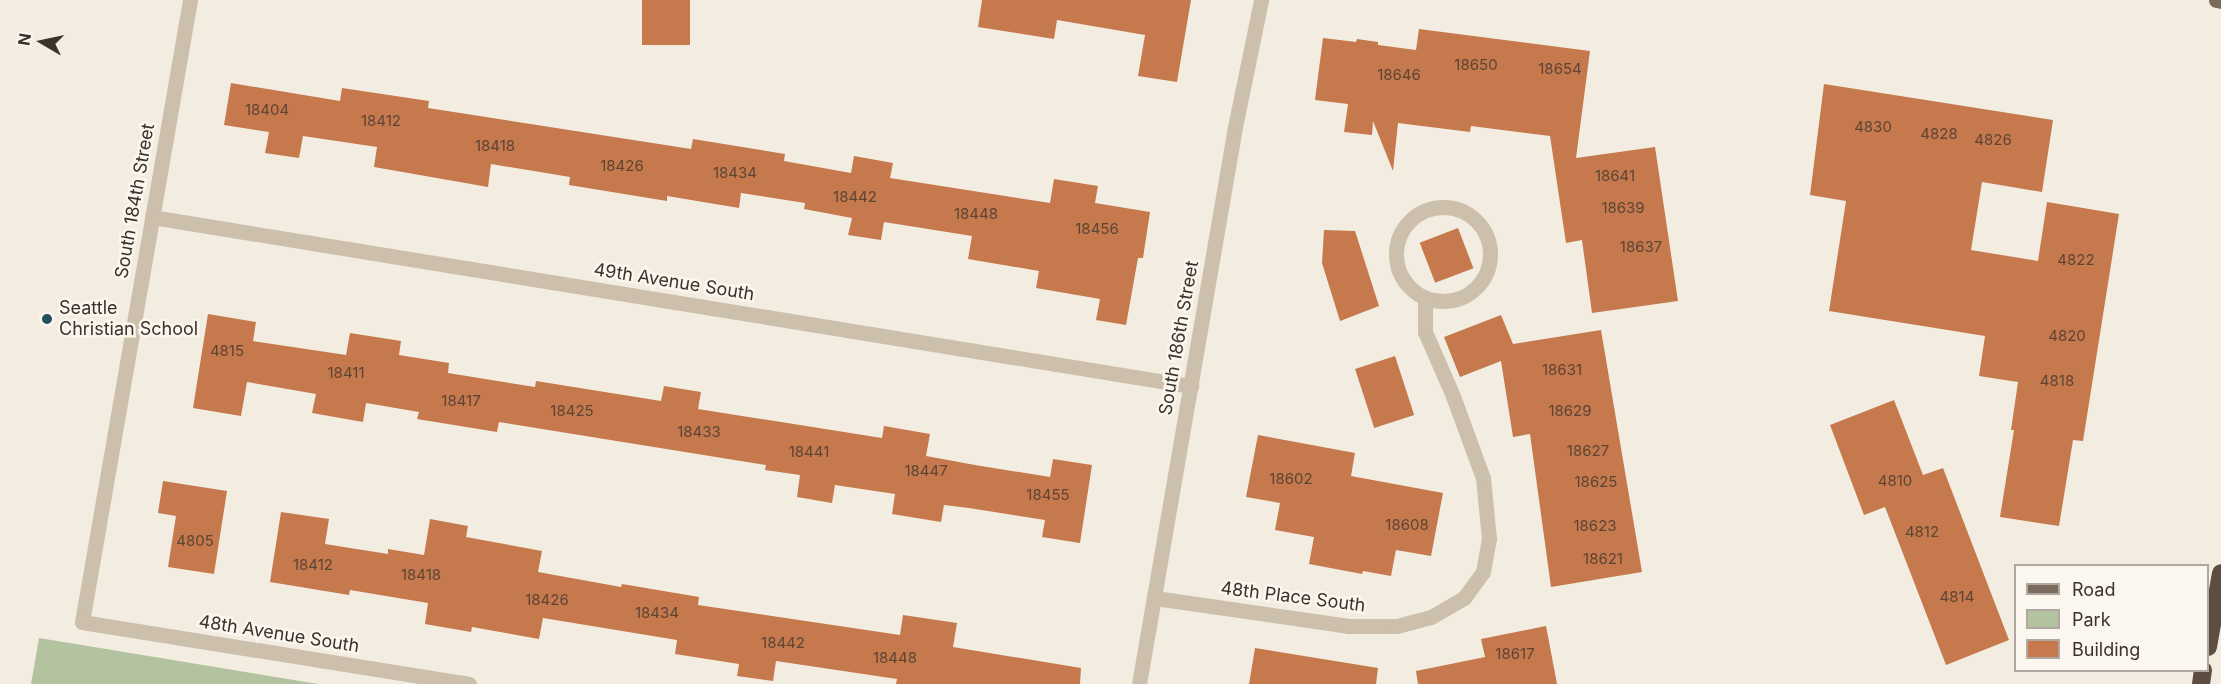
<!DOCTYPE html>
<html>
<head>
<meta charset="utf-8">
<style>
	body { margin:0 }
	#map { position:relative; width:2221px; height:684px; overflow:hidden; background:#f3ede1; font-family:Inter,sans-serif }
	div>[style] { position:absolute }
	.green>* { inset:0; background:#b3c3a0 }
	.building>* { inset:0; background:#c5794d; transform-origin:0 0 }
	.minor>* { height:15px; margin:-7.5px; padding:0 7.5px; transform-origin:7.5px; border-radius:7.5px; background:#ccbfac }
	.minor>.ring { margin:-7.5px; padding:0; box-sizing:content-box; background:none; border:15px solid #ccbfac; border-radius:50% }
	.major>* { height:15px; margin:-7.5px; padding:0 7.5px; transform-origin:7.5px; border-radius:7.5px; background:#7c6b5c }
	.highway>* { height:18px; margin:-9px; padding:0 9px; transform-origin:9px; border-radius:9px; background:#5b4d42 }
	.dots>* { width:16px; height:16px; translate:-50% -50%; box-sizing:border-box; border:3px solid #fbf6ee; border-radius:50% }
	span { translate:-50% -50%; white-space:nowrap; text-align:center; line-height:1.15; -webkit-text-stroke:5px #fbf6ee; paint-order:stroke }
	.number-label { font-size:15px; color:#5d4434 }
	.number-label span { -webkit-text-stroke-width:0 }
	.street-label { font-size:18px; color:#3a322b }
	.poi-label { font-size:18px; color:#3a322b }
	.left { translate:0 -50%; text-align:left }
	.legend { position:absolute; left:2014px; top:564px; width:195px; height:108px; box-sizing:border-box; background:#fbf6ee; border:2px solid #aea8a0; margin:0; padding:8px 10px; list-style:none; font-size:18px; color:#3a322b }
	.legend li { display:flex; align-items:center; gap:12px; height:30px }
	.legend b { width:30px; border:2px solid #aea8a0 }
	.north { position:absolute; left:12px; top:12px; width:60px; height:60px; -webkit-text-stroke:4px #fbf6ee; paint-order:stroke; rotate:279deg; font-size:16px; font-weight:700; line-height:24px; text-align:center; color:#3a322b }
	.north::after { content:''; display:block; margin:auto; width:21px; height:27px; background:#3a322b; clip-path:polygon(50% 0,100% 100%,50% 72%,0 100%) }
</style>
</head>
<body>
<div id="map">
	<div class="green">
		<div style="clip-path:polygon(39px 638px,94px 647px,318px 684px,31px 684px)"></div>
	</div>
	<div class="building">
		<div style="left:642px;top:0;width:48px;height:45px"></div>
		<div style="clip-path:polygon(982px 0,1191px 0,1177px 82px,1138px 76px,1145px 35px,1057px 20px,1054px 39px,978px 27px)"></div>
		<div style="clip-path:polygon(1419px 29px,1590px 51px,1576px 158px,1655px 147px,1678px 301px,1592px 313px,1582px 240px,1566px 243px,1550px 136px,1471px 126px,1470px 132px,1398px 123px,1393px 171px,1373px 121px,1372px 135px,1344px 132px,1348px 104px,1315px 100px,1323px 38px,1356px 42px,1357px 39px,1378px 42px,1378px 45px,1416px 50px)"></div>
		<div style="clip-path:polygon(231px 83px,340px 101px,342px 88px,429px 101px,428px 108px,691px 149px,693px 139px,785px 154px,784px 161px,851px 173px,854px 156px,893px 163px,890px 178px,1050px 203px,1054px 179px,1098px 186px,1095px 203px,1150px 212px,1143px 258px,1138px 258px,1126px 325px,1096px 320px,1100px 299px,1036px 288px,1039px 271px,968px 259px,972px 236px,884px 222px,881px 240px,848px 235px,852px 218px,804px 209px,805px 203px,741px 193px,739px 208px,667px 196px,667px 201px,569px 185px,570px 177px,491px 164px,488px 187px,374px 167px,377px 147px,303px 136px,299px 158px,265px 153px,269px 132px,224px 125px)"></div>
		<div style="clip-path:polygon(1824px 84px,2053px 120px,2042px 192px,1982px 182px,1971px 250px,2038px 261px,2047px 202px,2119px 214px,2083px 441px,2073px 440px,2059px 526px,2000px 517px,2014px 430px,2011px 430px,2018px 382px,1979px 376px,1985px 336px,1829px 311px,1846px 201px,1810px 195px)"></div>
		<div style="left:1458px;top:228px;width:43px;height:41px;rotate:69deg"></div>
		<div style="clip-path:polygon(1324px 230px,1355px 231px,1379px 306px,1340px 321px,1322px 263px)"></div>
		<div style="clip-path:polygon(208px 314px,256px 322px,253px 341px,346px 355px,350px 333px,401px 341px,399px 355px,449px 363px,448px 373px,535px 387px,536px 381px,661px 401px,664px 386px,701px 392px,698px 409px,882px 438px,884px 426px,930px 434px,926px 456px,975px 465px,1050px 477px,1053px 459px,1092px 465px,1080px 543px,1042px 537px,1045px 520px,969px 508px,944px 505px,941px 522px,892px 514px,895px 494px,835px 485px,832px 503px,797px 497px,800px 475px,765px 470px,766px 465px,499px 422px,497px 432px,417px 419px,419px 412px,366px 403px,363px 422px,312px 413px,316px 394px,247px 382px,241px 416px,193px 408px)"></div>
		<div style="clip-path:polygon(1501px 315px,1513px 344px,1601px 330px,1642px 572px,1551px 587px,1530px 434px,1513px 437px,1501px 361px,1460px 377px,1444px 337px)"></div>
		<div style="left:1395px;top:356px;width:62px;height:42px;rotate:72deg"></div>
		<div style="clip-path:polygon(1894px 400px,1923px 475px,1943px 468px,2009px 640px,1946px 665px,1885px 507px,1864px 515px,1830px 425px)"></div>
		<div style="clip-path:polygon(1258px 435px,1355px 453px,1351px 476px,1443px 493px,1431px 556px,1396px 550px,1391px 576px,1363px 571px,1362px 574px,1309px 564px,1314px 537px,1275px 530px,1280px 503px,1246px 497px)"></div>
		<div style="clip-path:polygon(163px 481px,227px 491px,214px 574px,168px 567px,176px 516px,158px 513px)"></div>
		<div style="clip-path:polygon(281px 512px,329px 519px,325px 544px,388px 554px,388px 549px,424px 555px,430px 519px,468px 526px,466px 537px,542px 551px,538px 572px,621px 587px,622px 584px,699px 597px,698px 605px,900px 635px,903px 615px,957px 623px,953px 647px,1081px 668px,1080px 684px,896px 684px,897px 679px,776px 661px,773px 681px,737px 676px,739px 664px,675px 654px,677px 640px,543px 618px,539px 639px,472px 627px,471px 632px,425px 624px,428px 603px,350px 590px,349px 595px,270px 582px)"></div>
		<div style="clip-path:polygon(1546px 626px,1557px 684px,1418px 684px,1416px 671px,1485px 657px,1481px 639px)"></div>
		<div style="clip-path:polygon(1255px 648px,1378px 668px,1376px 684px,1249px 684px)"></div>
	</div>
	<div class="minor">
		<div style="left:190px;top:0;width:631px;rotate:99.85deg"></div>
		<div style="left:82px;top:622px;width:392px;rotate:9.1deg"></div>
		<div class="ring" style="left:1396px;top:207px;width:79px;height:79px"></div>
		<div style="left:152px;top:217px;width:1053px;rotate:9.24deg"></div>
		<div style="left:1155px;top:598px;width:196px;rotate:8.2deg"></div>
		<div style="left:1349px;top:626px;width:48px"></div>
		<div style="left:1397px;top:626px;width:35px;rotate:-15deg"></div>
		<div style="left:1431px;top:617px;width:38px;rotate:-30deg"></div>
		<div style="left:1464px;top:598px;width:32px;rotate:-54deg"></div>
		<div style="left:1483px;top:572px;width:34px;rotate:-80deg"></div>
		<div style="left:1489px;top:539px;width:61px;rotate:-95.6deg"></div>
		<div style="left:1483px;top:478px;width:87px;rotate:-110.1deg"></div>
		<div style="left:1453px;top:396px;width:70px;rotate:-113.6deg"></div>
		<div style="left:1425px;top:332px;width:34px;rotate:-90deg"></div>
		<div style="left:1139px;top:684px;width:565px;rotate:-80.22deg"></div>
		<div style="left:1235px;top:127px;width:130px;rotate:-78.4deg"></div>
	</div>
	<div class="major">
		<div style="left:2216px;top:0;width:5px;rotate:11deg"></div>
	</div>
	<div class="highway">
		<div style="left:2208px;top:647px;width:75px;rotate:-80deg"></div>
		<div style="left:2201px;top:684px;width:14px;rotate:-82deg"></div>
	</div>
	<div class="dots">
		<div style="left:47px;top:319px;background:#20515c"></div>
	</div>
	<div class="number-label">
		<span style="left:1476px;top:65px">18650</span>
		<span style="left:1560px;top:69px">18654</span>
		<span style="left:1399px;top:75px">18646</span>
		<span style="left:267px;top:110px">18404</span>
		<span style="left:381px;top:121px">18412</span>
		<span style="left:1873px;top:127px">4830</span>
		<span style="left:1939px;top:134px">4828</span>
		<span style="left:1993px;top:140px">4826</span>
		<span style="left:495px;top:146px">18418</span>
		<span style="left:622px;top:166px">18426</span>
		<span style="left:735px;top:173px">18434</span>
		<span style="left:1615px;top:176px">18641</span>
		<span style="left:855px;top:197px">18442</span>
		<span style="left:1623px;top:208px">18639</span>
		<span style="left:976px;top:214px">18448</span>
		<span style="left:1097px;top:229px">18456</span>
		<span style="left:1641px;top:247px">18637</span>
		<span style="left:2076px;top:260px">4822</span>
		<span style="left:2067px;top:336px">4820</span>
		<span style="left:227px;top:351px">4815</span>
		<span style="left:1562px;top:370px">18631</span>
		<span style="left:346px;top:373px">18411</span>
		<span style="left:2057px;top:381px">4818</span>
		<span style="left:461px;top:401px">18417</span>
		<span style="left:572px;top:411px">18425</span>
		<span style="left:1570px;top:411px">18629</span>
		<span style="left:699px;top:432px">18433</span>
		<span style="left:1588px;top:451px">18627</span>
		<span style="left:809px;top:452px">18441</span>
		<span style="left:926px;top:471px">18447</span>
		<span style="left:1291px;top:479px">18602</span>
		<span style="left:1895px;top:481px">4810</span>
		<span style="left:1596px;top:482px">18625</span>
		<span style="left:1048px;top:495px">18455</span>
		<span style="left:1407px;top:525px">18608</span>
		<span style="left:1595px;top:526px">18623</span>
		<span style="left:1922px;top:532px">4812</span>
		<span style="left:195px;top:541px">4805</span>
		<span style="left:1603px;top:559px">18621</span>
		<span style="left:313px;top:565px">18412</span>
		<span style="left:421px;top:575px">18418</span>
		<span style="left:1957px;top:597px">4814</span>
		<span style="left:547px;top:600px">18426</span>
		<span style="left:657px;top:613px">18434</span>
		<span style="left:783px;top:643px">18442</span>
		<span style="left:1515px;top:654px">18617</span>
		<span style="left:895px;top:658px">18448</span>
	</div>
	<div class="street-label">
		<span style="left:135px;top:201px;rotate:-80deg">South 184th Street</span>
		<span style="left:674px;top:282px;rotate:9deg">49th Avenue South</span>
		<span style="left:1179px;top:338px;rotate:-80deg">South 186th Street</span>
		<span style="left:1293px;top:597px;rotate:7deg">48th Place South</span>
		<span style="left:279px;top:634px;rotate:9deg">48th Avenue South</span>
	</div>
	<div class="poi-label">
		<span class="left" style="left:59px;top:319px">Seattle<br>Christian School</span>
	</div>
	<ul class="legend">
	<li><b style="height:8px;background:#7c6b5c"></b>Road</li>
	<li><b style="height:16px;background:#b3c3a0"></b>Park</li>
	<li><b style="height:16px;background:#c5794d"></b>Building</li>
	</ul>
	<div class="north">N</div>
</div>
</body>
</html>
